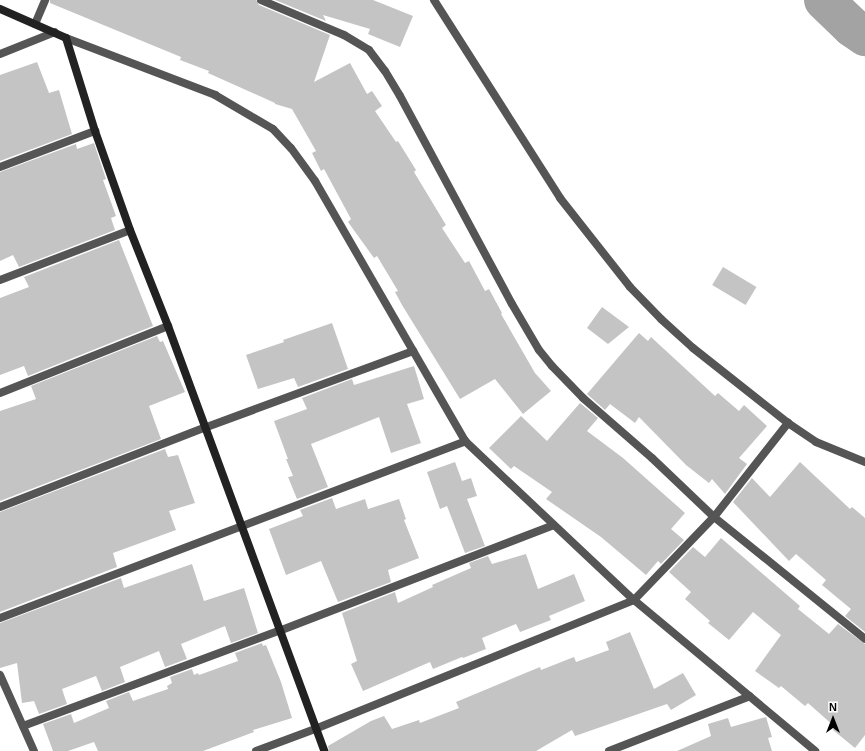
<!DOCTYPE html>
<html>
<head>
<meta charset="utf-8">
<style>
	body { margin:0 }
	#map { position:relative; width:865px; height:751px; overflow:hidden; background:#fff; font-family:Helvetica,sans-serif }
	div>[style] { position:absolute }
	.river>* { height:40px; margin:-20px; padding:0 20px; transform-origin:20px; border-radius:20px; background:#a3a3a3 }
	.building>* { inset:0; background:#c4c4c4; transform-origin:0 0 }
	.street>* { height:8px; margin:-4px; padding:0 4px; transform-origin:4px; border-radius:4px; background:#555 }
	.secondary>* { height:8px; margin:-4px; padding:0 4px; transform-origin:4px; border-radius:4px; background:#222 }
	span { translate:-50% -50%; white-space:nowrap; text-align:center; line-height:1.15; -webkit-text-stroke:4px #fff; paint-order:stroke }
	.north { position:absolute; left:813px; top:699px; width:40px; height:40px; -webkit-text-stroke:3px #fff; paint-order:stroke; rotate:0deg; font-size:11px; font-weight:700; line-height:16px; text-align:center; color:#000 }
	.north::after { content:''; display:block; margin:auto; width:14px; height:18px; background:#000; clip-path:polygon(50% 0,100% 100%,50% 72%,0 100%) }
</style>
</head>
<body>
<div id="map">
	<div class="river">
		<div style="left:824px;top:0;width:39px;rotate:44deg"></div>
		<div style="left:852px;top:27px;width:16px;rotate:35deg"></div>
	</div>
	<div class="building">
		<div style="clip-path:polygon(50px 0,256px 0,259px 5px,330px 35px,314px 82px,350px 63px,367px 94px,372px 91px,382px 106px,375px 111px,396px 142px,398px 141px,416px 170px,414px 172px,446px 225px,442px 228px,465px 263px,469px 261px,485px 291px,489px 289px,502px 313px,501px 314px,535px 373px,551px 391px,523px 414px,495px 379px,460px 399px,402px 305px,395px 292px,398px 291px,377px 256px,374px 258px,348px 222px,351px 219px,324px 169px,321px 171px,312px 153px,316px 151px,292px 109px,275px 104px,275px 103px,208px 73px,209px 71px,180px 60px,181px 57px,50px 3px)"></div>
		<div style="clip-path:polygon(275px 0,373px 0,413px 16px,400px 47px,368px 34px,370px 29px,323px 15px,326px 21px)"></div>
		<div style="clip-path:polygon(37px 62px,49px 93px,59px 90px,72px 134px,0 161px,0 75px)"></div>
		<div style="clip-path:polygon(94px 143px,106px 179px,103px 180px,116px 216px,111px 218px,115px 230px,19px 267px,13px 255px,0 261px,0 172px,76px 144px,77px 149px)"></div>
		<div style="clip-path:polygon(119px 240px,153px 326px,28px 376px,24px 366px,0 375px,0 298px,29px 287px,24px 277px)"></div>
		<div style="left:723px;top:267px;width:39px;height:21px;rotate:31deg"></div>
		<div style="clip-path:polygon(602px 307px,629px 327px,608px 344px,587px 328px)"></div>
		<div style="clip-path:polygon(332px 323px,348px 369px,298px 387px,294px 378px,258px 389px,246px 355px,284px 342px,283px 340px)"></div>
		<div style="clip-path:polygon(639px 333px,648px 341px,651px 337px,715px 396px,718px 393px,739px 411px,744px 405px,767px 426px,739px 458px,747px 464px,725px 494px,712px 479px,709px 483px,686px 465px,639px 417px,635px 423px,610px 404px,605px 410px,587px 394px)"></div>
		<div style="clip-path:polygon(157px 336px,160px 342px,163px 341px,185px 392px,149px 406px,161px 439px,0 501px,0 411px,36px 399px,31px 386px)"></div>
		<div style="clip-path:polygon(414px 366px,424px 399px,407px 404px,421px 443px,391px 453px,379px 417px,311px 444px,328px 487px,297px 499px,288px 477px,293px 476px,286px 459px,288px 459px,274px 421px,307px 409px,302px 398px,352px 379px,354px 385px)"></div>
		<div style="clip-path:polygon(580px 403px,598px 418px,587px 431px,623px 458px,685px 513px,671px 529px,684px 540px,661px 564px,658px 561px,646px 575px,601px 537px,546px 499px,552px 492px,514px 466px,511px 469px,489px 448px,521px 416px,547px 441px)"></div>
		<div style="clip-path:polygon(165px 449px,168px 457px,178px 455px,195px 503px,169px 511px,176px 530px,113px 553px,117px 567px,0 612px,0 512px)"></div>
		<div style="clip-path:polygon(455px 462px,462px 481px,471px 478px,477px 496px,467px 499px,485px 546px,465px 553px,447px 506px,440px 509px,427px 472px)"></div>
		<div style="clip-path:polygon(800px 462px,850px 509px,852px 507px,865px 518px,865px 632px,845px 616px,851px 609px,822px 585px,826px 580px,796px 554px,789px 561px,733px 502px,752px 478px,770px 497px)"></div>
		<div style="clip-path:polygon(332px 498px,336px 509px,365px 499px,368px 509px,399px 499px,406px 519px,404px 520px,419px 558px,388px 570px,391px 582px,338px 602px,321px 561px,286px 575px,269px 529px,303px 516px,300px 510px)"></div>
		<div style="clip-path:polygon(721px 538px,800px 606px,798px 609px,829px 634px,838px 624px,865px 644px,865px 735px,855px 748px,833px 730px,835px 727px,808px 703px,805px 706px,781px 686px,779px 688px,755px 671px,781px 635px,753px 612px,729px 640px,708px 623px,710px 621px,685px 599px,691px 592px,669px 572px,693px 547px,705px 557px)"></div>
		<div style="clip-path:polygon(526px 554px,538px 589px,574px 574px,585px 601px,549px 616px,551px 620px,520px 632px,516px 624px,482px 638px,486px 649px,463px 658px,462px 657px,433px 669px,430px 662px,363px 691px,351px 664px,357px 661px,342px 613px,395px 592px,398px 603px,433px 587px,432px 585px,471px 568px,469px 563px,488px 556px,492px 564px)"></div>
		<div style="clip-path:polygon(192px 564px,204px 601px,244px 588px,258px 633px,231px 643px,225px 626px,181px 644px,187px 659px,165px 667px,159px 651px,120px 667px,125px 682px,102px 691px,96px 676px,62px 689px,67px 704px,39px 714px,34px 701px,22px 703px,17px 663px,0 668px,0 623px,121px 578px,124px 588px)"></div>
		<div style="clip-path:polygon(630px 632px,654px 689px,683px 673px,696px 695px,671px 710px,667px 704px,575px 736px,572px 730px,536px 751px,329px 751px,328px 746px,371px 721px,384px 716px,392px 729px,419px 720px,420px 723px,459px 708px,456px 702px,540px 667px,541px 670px,574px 657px,576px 662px,609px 650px,606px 642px)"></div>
		<div style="clip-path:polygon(262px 643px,263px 646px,266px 645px,281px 682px,292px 718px,253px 730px,254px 732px,203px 751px,98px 751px,94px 742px,68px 751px,53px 751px,43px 724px,71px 714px,74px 723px,109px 708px,106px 701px,129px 692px,133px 701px,168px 689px,167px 686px,172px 683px,170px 677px,192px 669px,194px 675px,198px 673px,199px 675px,238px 661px,235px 653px)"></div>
		<div style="clip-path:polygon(766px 717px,772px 737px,768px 738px,772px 751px,677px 751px,711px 736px,708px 724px,728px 718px,731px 727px)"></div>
	</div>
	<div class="street">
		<div style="left:261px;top:0;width:90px;rotate:22.9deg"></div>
		<div style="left:344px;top:35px;width:29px;rotate:31deg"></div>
		<div style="left:369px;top:50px;width:26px;rotate:53deg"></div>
		<div style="left:385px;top:71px;width:29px;rotate:59deg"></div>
		<div style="left:400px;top:96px;width:236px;rotate:61.7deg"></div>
		<div style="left:512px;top:304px;width:53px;rotate:59.6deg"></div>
		<div style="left:539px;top:350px;width:21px;rotate:51deg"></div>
		<div style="left:552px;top:366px;width:45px;rotate:45.9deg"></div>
		<div style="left:583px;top:398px;width:91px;rotate:41deg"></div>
		<div style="left:652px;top:458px;width:86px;rotate:43.6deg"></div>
		<div style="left:714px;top:517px;width:194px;rotate:38.9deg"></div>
		<div style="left:434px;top:0;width:235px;rotate:57.5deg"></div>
		<div style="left:560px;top:198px;width:113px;rotate:51.8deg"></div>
		<div style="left:630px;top:287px;width:45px;rotate:45.9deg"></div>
		<div style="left:661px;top:319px;width:43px;rotate:42.2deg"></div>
		<div style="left:693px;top:348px;width:121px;rotate:38.3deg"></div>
		<div style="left:788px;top:423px;width:34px;rotate:34deg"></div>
		<div style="left:816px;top:442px;width:53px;rotate:22.2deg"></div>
		<div style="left:35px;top:24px;width:26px;rotate:-67deg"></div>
		<div style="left:66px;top:38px;width:160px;rotate:20.9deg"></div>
		<div style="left:215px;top:95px;width:67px;rotate:30.4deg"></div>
		<div style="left:273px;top:129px;width:26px;rotate:47deg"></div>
		<div style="left:291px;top:148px;width:41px;rotate:54deg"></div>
		<div style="left:315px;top:181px;width:300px;rotate:60deg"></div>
		<div style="left:465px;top:441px;width:232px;rotate:43.3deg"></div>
		<div style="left:634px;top:600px;width:236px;rotate:39.8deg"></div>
		<div style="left:0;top:54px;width:59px;rotate:-21.8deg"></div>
		<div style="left:0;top:167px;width:102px;rotate:-20.8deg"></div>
		<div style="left:0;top:280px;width:139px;rotate:-21deg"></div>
		<div style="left:0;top:393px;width:181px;rotate:-21.7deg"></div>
		<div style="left:0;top:507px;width:219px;rotate:-21.2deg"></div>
		<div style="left:204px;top:428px;width:223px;rotate:-20.2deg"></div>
		<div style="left:0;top:618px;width:498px;rotate:-20.8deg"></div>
		<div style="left:0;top:675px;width:83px;rotate:65.9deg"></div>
		<div style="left:23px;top:726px;width:273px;rotate:-20.4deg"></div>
		<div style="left:279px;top:631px;width:294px;rotate:-21.1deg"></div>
		<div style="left:256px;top:751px;width:63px;rotate:-20.4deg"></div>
		<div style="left:315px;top:729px;width:344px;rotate:-22deg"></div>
		<div style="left:634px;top:600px;width:115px;rotate:-46.1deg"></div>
		<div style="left:714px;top:517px;width:120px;rotate:-51.8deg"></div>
		<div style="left:609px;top:751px;width:151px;rotate:-21.3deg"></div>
	</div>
	<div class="secondary">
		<div style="left:0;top:9px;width:72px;rotate:23.7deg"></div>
		<div style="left:66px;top:38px;width:97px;rotate:72.7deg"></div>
		<div style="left:95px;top:131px;width:105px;rotate:70.5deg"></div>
		<div style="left:130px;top:230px;width:103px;rotate:68.4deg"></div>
		<div style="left:168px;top:326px;width:453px;rotate:69.8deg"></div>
	</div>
	<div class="north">N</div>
</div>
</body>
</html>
